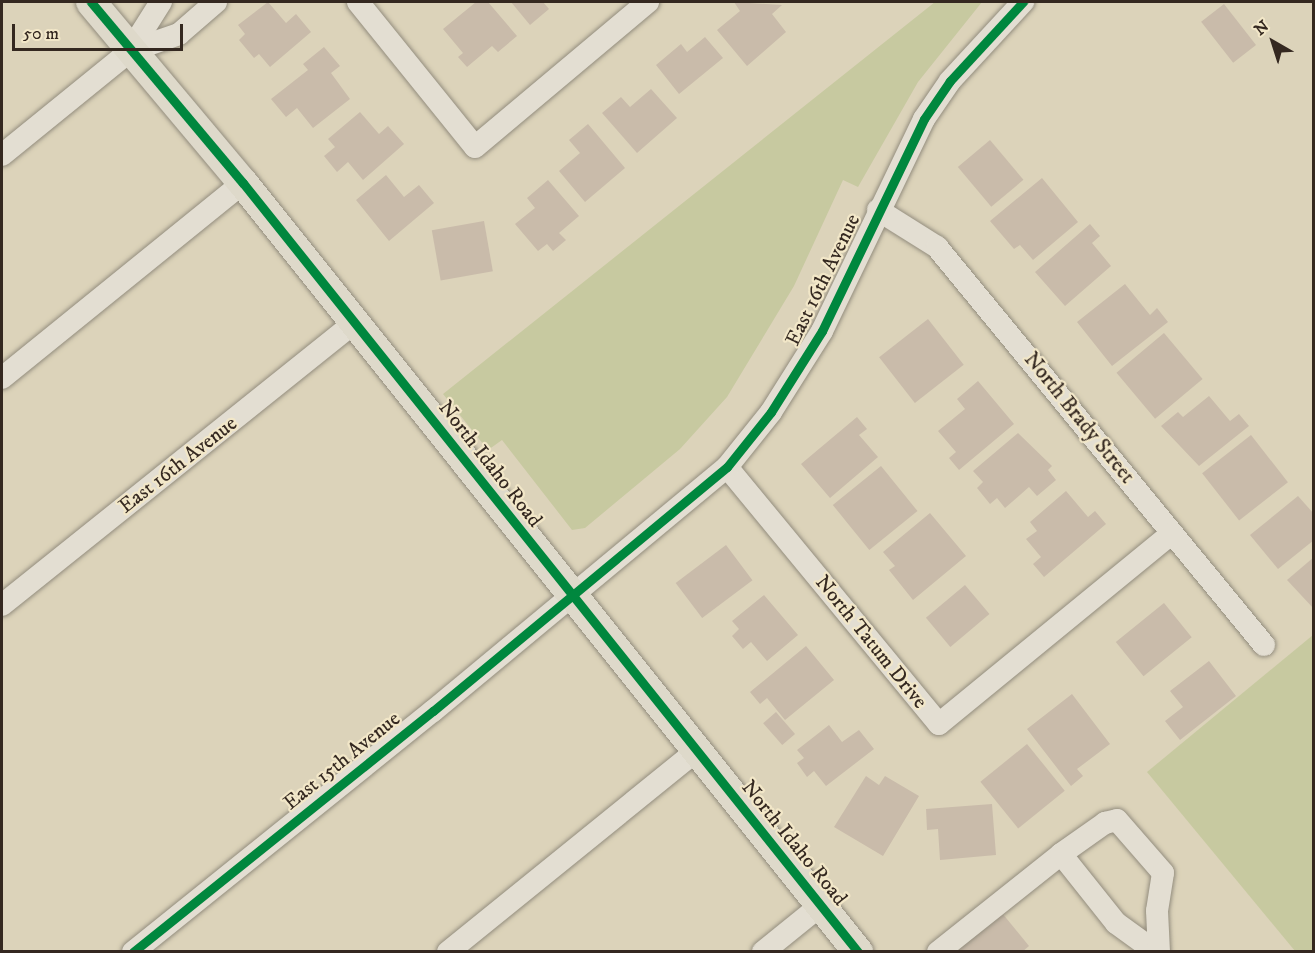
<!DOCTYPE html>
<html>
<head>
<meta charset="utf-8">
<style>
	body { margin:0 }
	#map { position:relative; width:1315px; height:953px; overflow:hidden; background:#dcd3ba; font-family:"IM FELL DW Pica",serif }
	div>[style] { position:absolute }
	.green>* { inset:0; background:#c7c9a0 }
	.building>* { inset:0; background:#c9bbaa; transform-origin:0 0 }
	.roads { filter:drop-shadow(0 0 2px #938d7e) drop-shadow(0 0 2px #938d7e) }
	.minor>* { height:22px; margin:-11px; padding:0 11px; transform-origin:11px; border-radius:11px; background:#e3ded2 }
	.major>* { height:30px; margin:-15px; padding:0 15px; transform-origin:15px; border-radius:15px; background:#ded9ca }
	.cycleway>* { height:9px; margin:-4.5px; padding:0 4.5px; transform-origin:4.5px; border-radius:4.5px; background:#00873e }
	span { translate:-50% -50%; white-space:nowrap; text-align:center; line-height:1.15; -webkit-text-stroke:4.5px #f2e7c8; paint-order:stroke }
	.street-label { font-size:21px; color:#342820 }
	.frame { position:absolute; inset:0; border:3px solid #342820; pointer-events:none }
	.north { position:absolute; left:1243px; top:12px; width:60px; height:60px; -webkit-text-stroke:4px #f2e7c8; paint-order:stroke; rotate:321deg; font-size:16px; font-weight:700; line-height:24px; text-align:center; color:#342820 }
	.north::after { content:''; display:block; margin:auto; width:21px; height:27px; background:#342820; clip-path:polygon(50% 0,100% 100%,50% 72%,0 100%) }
	.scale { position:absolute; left:12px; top:24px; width:171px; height:27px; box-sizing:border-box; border:3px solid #342820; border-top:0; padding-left:8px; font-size:18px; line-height:21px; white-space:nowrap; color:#342820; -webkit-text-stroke:4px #f2e7c8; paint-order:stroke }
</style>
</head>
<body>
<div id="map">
	<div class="green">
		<div style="clip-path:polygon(935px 2px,982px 2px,918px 82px,858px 187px,843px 180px,794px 286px,727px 397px,680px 449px,585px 528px,572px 530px,502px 440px,488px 450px,443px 394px)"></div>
		<div style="clip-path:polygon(1313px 635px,1313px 951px,1295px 951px,1147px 772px)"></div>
	</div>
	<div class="building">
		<div style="clip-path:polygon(268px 2px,286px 23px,296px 14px,311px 32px,270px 67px,259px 54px,254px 58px,239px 40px,245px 34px,238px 25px)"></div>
		<div style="clip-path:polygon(476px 2px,488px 2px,517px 36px,498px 52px,492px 46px,467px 67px,458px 57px,463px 53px,443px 29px)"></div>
		<div style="clip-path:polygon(511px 2px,543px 2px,549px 9px,530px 25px)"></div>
		<div style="clip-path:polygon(734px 2px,782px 5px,772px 14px,786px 32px,747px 66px,717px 30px,740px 11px)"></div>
		<div style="left:1224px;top:4px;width:52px;height:29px;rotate:52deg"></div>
		<div style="clip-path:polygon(705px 37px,723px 58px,679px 94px,656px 65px,681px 44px,687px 52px)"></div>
		<div style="clip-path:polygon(324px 47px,340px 66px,331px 73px,350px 99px,313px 128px,297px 108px,286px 117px,271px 99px,308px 70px,303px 64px)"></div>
		<div style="clip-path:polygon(651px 89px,677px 118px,637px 153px,602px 113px,621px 97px,630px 107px)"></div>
		<div style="clip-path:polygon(360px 112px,379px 134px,388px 126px,404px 144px,363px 180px,348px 162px,337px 172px,324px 156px,335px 147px,328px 139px)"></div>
		<div style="clip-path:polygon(588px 124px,625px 168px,585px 202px,559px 171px,580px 153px,569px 140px)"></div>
		<div style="left:990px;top:140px;width:52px;height:42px;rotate:50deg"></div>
		<div style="clip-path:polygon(386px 175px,404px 197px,419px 185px,434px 203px,389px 241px,356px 200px)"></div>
		<div style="clip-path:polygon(1042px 178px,1078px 222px,1033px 260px,1020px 245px,1014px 249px,990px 221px)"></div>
		<div style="clip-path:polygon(548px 180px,579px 216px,559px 233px,566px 240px,553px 251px,547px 244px,538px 251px,515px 224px,535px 208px,527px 198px)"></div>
		<div style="left:484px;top:221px;width:51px;height:53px;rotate:80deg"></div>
		<div style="clip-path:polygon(1090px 224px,1100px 236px,1092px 243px,1111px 266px,1065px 306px,1035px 272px)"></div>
		<div style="clip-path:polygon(1125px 284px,1150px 315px,1157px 308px,1168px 322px,1112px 366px,1077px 322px)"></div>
		<div style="left:928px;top:319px;width:58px;height:62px;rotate:52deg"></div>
		<div style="left:1164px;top:333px;width:60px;height:62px;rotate:50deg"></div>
		<div style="clip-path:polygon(978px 381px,1014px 424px,959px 470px,949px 458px,956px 452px,938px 431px,965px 409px,957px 399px)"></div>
		<div style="clip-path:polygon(1209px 396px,1230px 421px,1239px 414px,1249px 426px,1199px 466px,1161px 426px,1178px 412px,1183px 417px)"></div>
		<div style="clip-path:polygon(857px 417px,867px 429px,859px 435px,878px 457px,830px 498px,801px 464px)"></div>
		<div style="clip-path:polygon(1018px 433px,1052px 466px,1048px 470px,1056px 480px,1037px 496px,1029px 487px,1005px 508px,997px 498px,990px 504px,977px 488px,983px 482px,973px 471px)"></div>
		<div style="left:1251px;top:435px;width:60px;height:62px;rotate:52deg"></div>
		<div style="left:881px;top:466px;width:58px;height:62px;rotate:51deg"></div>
		<div style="clip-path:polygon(1066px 491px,1088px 517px,1095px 511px,1106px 524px,1044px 577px,1033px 564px,1041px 557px,1026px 539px,1037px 531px,1030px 522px)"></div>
		<div style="clip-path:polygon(1298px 496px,1314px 514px,1314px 540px,1278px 569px,1250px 535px)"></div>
		<div style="clip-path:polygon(930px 513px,966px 556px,913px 600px,889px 570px,895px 566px,883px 552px)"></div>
		<div style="left:726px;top:545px;width:44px;height:63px;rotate:53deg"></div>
		<div style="clip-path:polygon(1314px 557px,1314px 609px,1287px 580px)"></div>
		<div style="left:965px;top:585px;width:38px;height:51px;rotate:50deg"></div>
		<div style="clip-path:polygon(764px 595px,798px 635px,767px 661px,751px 642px,743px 649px,732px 636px,739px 629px,732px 621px)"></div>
		<div style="left:1164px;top:603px;width:44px;height:62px;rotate:51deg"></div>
		<div style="clip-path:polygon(806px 646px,834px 680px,785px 720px,767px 698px,760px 704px,750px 692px)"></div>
		<div style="clip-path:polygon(1209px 661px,1236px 696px,1180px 740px,1165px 721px,1183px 707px,1170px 691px)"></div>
		<div style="clip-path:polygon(1072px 694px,1110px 744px,1077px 769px,1083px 776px,1071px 786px,1027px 729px)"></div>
		<div style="left:776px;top:712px;width:29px;height:17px;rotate:49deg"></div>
		<div style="clip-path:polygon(829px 725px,842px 742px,859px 730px,874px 749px,826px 786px,814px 771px,807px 777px,797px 763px,804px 758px,797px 750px)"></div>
		<div style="left:1027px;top:744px;width:60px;height:60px;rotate:51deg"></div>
		<div style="clip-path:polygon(866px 776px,879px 785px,885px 776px,919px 796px,883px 856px,834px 827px)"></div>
		<div style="clip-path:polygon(992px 804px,996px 855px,940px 860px,938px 829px,927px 830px,926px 809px)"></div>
		<div style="clip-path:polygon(1002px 913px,1029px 946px,1022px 952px,956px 952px)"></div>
	</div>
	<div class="roads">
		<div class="minor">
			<div style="left:358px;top:2px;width:186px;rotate:51.1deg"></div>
			<div style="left:475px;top:147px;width:226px;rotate:-40deg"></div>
			<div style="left:130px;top:51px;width:52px;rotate:-19.1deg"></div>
			<div style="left:179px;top:34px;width:49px;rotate:-40.9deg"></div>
			<div style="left:2px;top:155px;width:165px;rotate:-39.1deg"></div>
			<div style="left:130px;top:51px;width:58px;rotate:-57.7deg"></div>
			<div style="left:878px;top:210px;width:70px;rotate:32.1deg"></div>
			<div style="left:937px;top:247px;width:515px;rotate:50.59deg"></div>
			<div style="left:2px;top:378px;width:310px;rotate:-39deg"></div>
			<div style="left:727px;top:467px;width:333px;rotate:50.5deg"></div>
			<div style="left:939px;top:724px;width:301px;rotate:-39.3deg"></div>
			<div style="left:2px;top:605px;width:451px;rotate:-38.7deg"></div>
			<div style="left:1061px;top:854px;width:88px;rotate:51.4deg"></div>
			<div style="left:1116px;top:923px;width:49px;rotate:35.9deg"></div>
			<div style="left:133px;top:952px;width:385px;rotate:-38.8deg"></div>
			<div style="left:433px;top:711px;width:382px;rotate:-39.7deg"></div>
			<div style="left:727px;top:467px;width:70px;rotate:-51.3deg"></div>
			<div style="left:771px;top:412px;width:96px;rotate:-57.8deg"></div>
			<div style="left:822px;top:331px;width:235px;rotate:-64.3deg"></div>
			<div style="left:924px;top:119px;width:46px;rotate:-55.6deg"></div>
			<div style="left:950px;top:81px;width:108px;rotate:-47.3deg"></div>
			<div style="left:448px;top:952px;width:319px;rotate:-39deg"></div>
			<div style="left:763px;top:952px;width:75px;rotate:-39deg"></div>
			<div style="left:938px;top:952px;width:157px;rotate:-38.5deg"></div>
			<div style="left:1061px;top:854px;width:54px;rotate:-35.2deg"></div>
			<div style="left:1105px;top:823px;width:12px;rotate:-14deg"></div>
			<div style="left:1117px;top:820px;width:70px;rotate:49deg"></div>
			<div style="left:1163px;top:873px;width:38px;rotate:99deg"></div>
			<div style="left:1157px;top:911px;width:41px;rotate:87.2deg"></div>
		</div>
		<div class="major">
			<div style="left:91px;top:2px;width:236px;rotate:50deg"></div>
			<div style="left:243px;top:183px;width:985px;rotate:51.35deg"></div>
		</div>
	</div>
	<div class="cycleway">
		<div style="left:91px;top:2px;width:236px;rotate:50deg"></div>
		<div style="left:243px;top:183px;width:985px;rotate:51.35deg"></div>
		<div style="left:133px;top:952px;width:385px;rotate:-38.8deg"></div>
		<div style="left:433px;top:711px;width:382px;rotate:-39.7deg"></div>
		<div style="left:727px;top:467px;width:70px;rotate:-51.3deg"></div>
		<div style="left:771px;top:412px;width:96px;rotate:-57.8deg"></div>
		<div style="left:822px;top:331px;width:235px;rotate:-64.3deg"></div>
		<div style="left:924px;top:119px;width:46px;rotate:-55.6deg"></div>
		<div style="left:950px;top:81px;width:108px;rotate:-47.3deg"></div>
	</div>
	<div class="street-label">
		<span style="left:823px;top:280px;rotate:-64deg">East 16th Avenue</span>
		<span style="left:1079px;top:418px;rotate:51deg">North Brady Street</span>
		<span style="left:490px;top:464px;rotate:52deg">North Idaho Road</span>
		<span style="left:178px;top:465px;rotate:-38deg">East 16th Avenue</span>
		<span style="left:871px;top:642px;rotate:51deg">North Tatum Drive</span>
		<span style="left:342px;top:761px;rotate:-39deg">East 15th Avenue</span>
		<span style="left:794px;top:843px;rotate:51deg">North Idaho Road</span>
	</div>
	<div class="frame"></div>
	<div class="north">N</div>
	<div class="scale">50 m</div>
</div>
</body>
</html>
